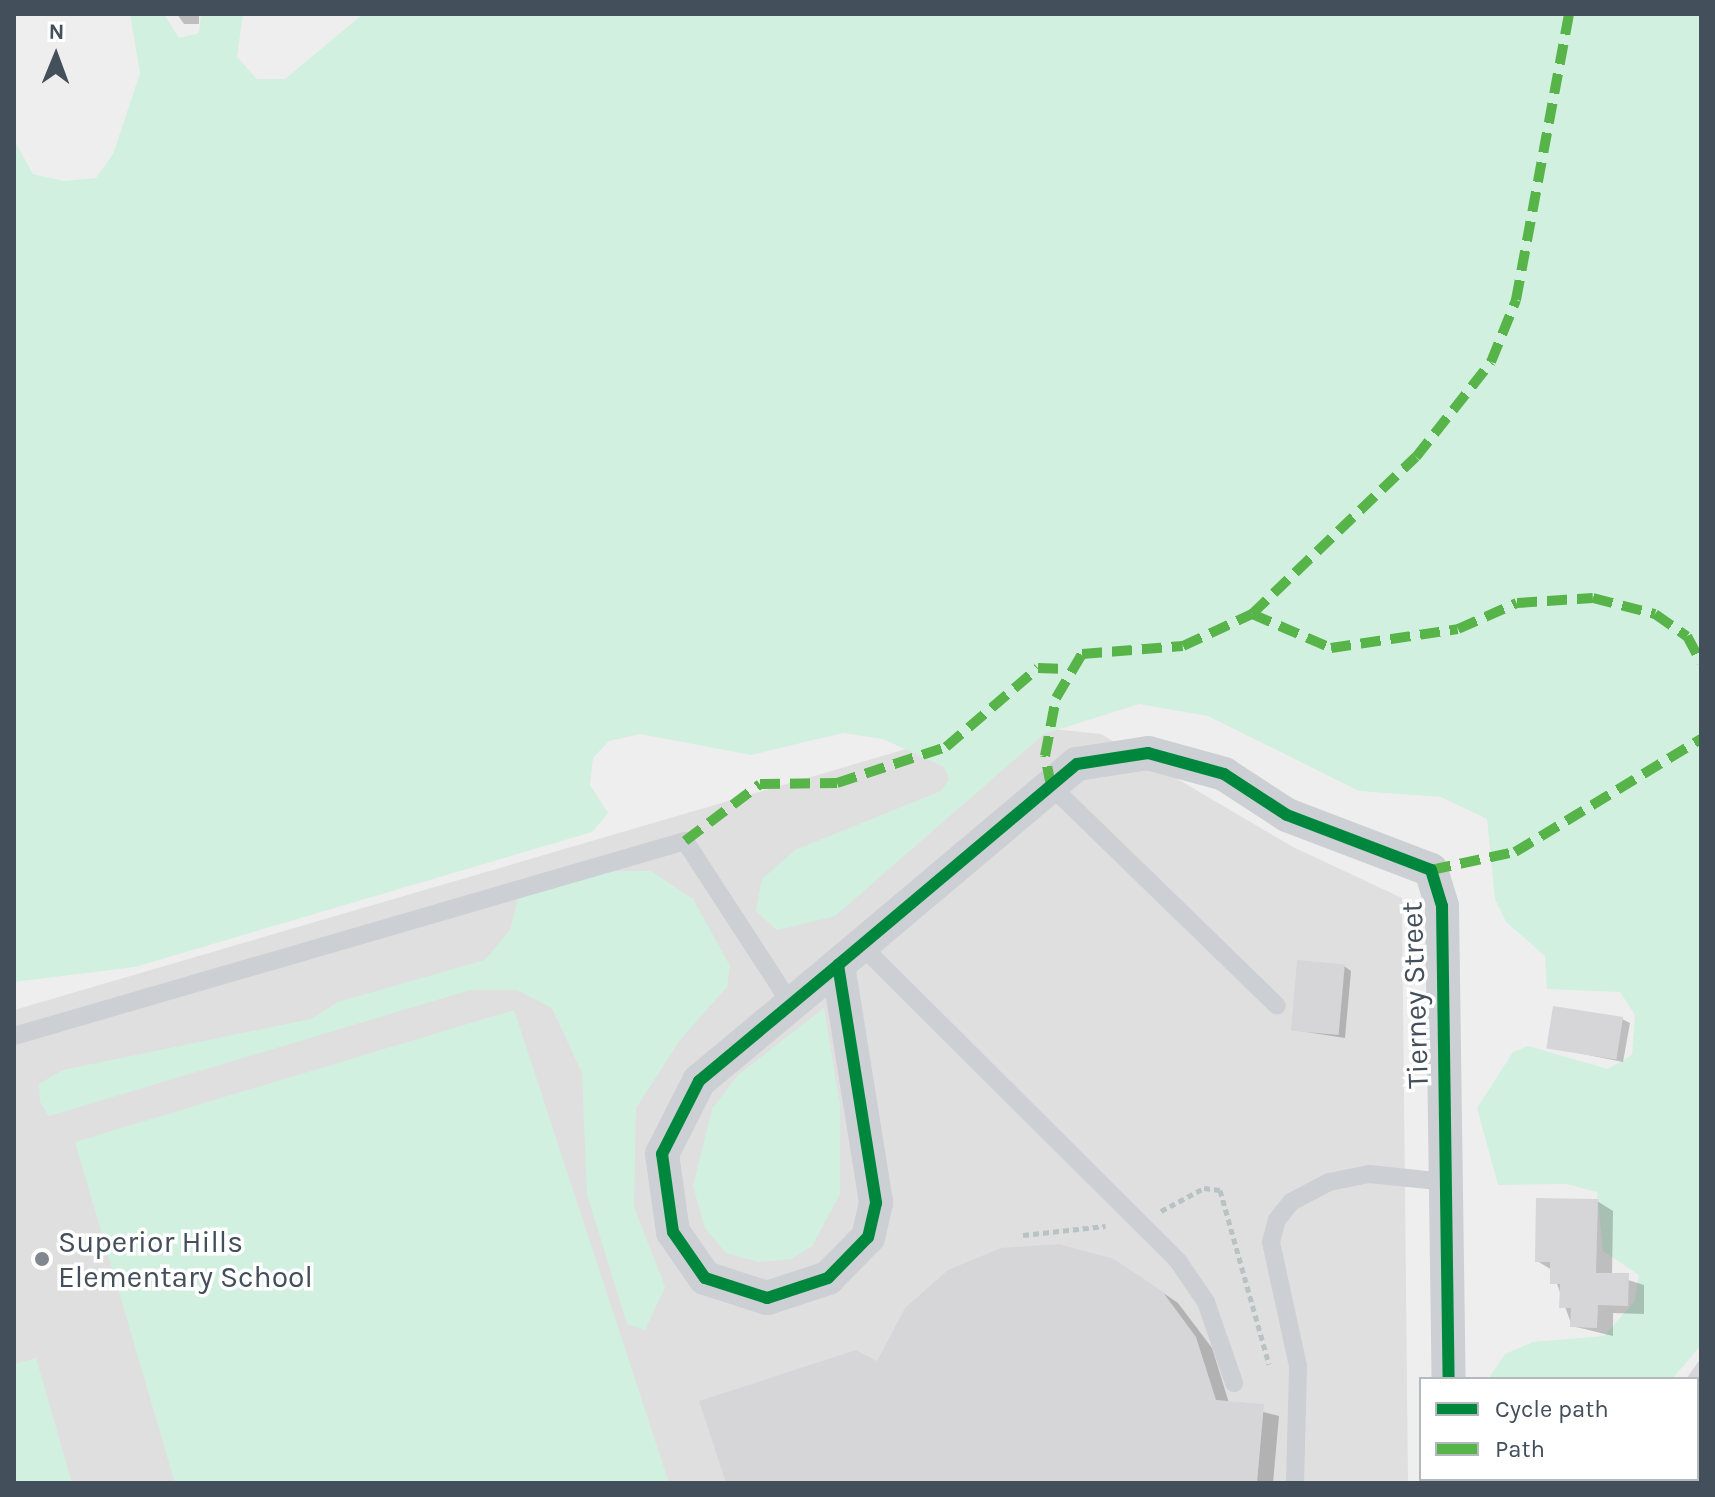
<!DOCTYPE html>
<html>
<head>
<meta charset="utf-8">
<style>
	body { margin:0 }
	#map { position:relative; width:1715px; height:1497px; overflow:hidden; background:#efeeee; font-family:Karla,sans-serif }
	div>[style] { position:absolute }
	.education>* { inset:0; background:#e0dfe0 }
	.green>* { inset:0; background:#d1f0e0 }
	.shadow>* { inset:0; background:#0003 }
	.building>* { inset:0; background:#d6d6d9; transform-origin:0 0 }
	.path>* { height:5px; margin-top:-2.5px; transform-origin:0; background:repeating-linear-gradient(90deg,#b8c4c2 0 6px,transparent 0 10px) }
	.service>* { height:18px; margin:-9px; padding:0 9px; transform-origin:9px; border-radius:9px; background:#cccfd3 }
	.minor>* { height:34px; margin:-17px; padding:0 17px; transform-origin:17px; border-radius:17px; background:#cccfd3 }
	.quiet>* { height:10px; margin-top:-5px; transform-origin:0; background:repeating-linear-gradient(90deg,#57b448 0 20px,transparent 0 30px) }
	.cycleway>* { height:12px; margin:-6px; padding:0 6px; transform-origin:6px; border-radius:6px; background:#00873e }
	.dots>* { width:22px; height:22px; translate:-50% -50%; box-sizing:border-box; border:4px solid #fff; border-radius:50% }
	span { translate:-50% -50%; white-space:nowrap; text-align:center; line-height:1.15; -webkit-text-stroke:7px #fff; paint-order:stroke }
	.street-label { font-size:30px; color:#444f5c }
	.poi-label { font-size:30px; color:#444f5c }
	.left { translate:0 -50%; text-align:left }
	.frame { position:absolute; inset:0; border:16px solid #444f5c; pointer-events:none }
	.legend { position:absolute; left:1419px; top:1377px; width:280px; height:104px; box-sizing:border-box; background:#fff; border:2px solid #b4b9be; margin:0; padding:10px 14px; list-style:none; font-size:24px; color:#444f5c }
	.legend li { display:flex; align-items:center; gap:16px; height:40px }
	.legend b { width:40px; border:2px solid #b4b9be }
	.north { position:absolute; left:16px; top:16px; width:80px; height:80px; -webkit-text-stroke:6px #fff; paint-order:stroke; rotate:1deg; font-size:22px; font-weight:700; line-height:32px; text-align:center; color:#444f5c }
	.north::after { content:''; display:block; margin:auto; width:28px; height:36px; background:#444f5c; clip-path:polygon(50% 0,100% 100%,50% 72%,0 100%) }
</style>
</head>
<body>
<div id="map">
	<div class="education">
		<div style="clip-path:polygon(995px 723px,1101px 734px,1293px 847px,1402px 898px,1408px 1483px,14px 1483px,14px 1010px)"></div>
	</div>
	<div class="green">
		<div style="clip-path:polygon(130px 14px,164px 14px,179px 38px,199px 33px,201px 14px,243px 14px,237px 57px,257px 79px,285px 79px,363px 14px,1701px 14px,1701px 1345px,1673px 1378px,1488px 1379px,1505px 1354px,1533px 1342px,1604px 1336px,1634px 1302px,1639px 1275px,1603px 1251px,1597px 1192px,1566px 1184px,1498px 1185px,1477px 1108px,1513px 1052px,1528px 1046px,1608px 1069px,1632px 1055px,1635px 1015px,1620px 992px,1547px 989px,1545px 956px,1506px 922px,1495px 899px,1487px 819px,1441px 797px,1359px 791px,1208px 716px,1139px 704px,1044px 734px,835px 916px,777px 930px,756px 911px,762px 879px,795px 850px,941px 791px,949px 779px,944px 767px,883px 739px,843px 733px,751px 755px,640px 734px,609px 741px,593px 758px,590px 785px,608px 813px,592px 832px,135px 967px,14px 982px,14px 140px,33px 174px,63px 181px,96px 178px,113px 154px,140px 73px)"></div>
		<div style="clip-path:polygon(601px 871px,651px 871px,693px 899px,730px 966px,727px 987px,680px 1040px,636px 1108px,634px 1207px,665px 1287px,645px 1330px,627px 1324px,587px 1194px,582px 1073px,552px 1008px,517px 990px,470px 990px,49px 1116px,40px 1102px,39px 1084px,63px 1070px,311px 1019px,338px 1002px,485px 960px,510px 930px,519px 895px)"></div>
		<div style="clip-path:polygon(824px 1008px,840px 1106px,840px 1194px,812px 1246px,791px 1259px,759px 1262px,726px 1253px,705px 1228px,693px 1186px,712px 1109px,738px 1075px)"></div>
		<div style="clip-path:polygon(514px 1010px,669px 1483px,175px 1483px,75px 1142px)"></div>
		<div style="clip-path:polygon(36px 1358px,72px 1483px,14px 1483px,14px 1364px)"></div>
	</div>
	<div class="shadow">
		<div style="clip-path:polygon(177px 14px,199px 14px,199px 24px,184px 24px)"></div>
		<div style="clip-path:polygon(1344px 966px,1351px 971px,1345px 1038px,1293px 1030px)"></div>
		<div style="clip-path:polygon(1622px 1019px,1630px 1023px,1623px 1062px,1548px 1047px)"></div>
		<div style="clip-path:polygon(1597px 1201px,1613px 1211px,1612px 1275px,1644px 1285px,1644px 1314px,1613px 1313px,1613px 1336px,1572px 1326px,1552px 1270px,1537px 1261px)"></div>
		<div style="clip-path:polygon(1131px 1271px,1178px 1303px,1212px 1348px,1229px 1403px,1279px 1416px,1273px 1483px,726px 1483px,878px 1364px)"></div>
		<div style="clip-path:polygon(1701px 1361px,1701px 1422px,1697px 1379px,1688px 1379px)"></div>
	</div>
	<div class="building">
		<div style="left:1297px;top:960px;width:48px;height:71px;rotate:5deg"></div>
		<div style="left:1553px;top:1006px;width:71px;height:43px;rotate:9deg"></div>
		<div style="clip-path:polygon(1536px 1198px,1598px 1199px,1596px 1273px,1629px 1273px,1628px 1306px,1598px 1305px,1597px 1328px,1570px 1327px,1571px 1308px,1559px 1308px,1560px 1284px,1550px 1284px,1550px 1262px,1535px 1262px)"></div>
		<div style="clip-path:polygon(1059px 1244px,1114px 1259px,1162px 1291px,1196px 1337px,1216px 1400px,1264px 1404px,1257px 1483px,726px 1483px,699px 1401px,856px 1350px,877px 1361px,905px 1308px,948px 1270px,1001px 1248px)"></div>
		<div style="clip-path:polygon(1701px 1358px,1701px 1425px,1697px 1379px,1686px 1379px)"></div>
		<div style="left:1509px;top:1479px;width:48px;height:4px"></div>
	</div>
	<div class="path">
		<div style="left:1161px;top:1211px;width:49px;rotate:-28.1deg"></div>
		<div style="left:1204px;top:1188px;width:16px;rotate:7deg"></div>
		<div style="left:1220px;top:1190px;width:181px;rotate:74.3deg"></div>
		<div style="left:1023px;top:1235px;width:83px;rotate:-6.2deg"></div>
	</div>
	<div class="service">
		<div style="left:1051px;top:786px;width:315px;rotate:44.2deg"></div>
		<div style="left:861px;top:945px;width:448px;rotate:44.9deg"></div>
		<div style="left:1178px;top:1261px;width:50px;rotate:55.7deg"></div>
		<div style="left:1206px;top:1302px;width:86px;rotate:70.9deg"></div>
		<div style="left:14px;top:1036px;width:699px;rotate:-16.2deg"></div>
		<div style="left:685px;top:841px;width:194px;rotate:57deg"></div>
		<div style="left:1295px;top:1483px;width:117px;rotate:-88.5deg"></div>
		<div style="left:1298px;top:1366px;width:127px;rotate:-102.3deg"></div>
		<div style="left:1271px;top:1242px;width:23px;rotate:-75deg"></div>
		<div style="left:1277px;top:1220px;width:23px;rotate:-52deg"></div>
		<div style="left:1291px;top:1202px;width:43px;rotate:-27.8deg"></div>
		<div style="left:1329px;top:1182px;width:41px;rotate:-11.3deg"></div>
		<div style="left:1369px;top:1174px;width:77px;rotate:5.9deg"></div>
	</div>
	<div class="minor">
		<div style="left:838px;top:965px;width:312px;rotate:-40.1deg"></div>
		<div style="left:1077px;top:764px;width:72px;rotate:-8.8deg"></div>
		<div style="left:1148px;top:753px;width:79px;rotate:15.4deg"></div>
		<div style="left:1224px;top:774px;width:75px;rotate:33.1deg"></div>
		<div style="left:1287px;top:815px;width:154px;rotate:20.9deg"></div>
		<div style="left:1431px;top:870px;width:38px;rotate:73deg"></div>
		<div style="left:1442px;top:906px;width:473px;rotate:89.2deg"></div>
		<div style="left:838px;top:965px;width:241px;rotate:80.9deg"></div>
		<div style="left:876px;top:1203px;width:35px;rotate:103deg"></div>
		<div style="left:868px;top:1237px;width:57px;rotate:134.3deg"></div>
		<div style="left:828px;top:1278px;width:64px;rotate:161.8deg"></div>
		<div style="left:767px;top:1298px;width:65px;rotate:-162.1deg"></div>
		<div style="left:705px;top:1278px;width:56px;rotate:-124.8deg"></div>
		<div style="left:673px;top:1232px;width:79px;rotate:-98deg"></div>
		<div style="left:662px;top:1154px;width:82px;rotate:-63.1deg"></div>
		<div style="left:699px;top:1081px;width:181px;rotate:-39.8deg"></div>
		<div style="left:1450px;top:1479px;width:4px;rotate:90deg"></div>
	</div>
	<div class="quiet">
		<div style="left:1252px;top:614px;width:86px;rotate:23.3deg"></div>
		<div style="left:1331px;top:648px;width:128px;rotate:-8.5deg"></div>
		<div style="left:1458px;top:629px;width:64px;rotate:-23.8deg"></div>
		<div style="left:1517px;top:603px;width:76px;rotate:-3.8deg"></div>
		<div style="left:1593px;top:598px;width:64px;rotate:14.5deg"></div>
		<div style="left:1655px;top:614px;width:39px;rotate:35deg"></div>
		<div style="left:1687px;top:636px;width:30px;rotate:62deg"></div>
		<div style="left:1051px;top:786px;width:31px;rotate:-101deg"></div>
		<div style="left:1045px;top:756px;width:59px;rotate:-79.3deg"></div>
		<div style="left:1056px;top:698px;width:51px;rotate:-59.4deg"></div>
		<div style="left:1082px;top:654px;width:101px;rotate:-4.5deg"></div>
		<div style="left:1183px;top:646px;width:76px;rotate:-24.9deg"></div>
		<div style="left:1252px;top:614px;width:227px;rotate:-43.8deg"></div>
		<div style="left:1416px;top:457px;width:121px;rotate:-51.7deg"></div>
		<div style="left:1491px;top:362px;width:67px;rotate:-68deg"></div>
		<div style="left:1516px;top:300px;width:291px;rotate:-79.5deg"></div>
		<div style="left:685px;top:841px;width:94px;rotate:-37.2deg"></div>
		<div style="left:760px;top:784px;width:77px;rotate:-0.7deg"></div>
		<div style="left:837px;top:783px;width:115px;rotate:-18.3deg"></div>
		<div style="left:946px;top:747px;width:121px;rotate:-40.7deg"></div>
		<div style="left:1038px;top:668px;width:29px;rotate:2deg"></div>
		<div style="left:1431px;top:870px;width:86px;rotate:-12.1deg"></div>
		<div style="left:1515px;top:852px;width:218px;rotate:-31.3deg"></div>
	</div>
	<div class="cycleway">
		<div style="left:838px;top:965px;width:312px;rotate:-40.1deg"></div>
		<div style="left:1077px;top:764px;width:72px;rotate:-8.8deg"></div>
		<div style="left:1148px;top:753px;width:79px;rotate:15.4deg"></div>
		<div style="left:1224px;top:774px;width:75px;rotate:33.1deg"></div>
		<div style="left:1287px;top:815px;width:154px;rotate:20.9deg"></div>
		<div style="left:1431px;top:870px;width:38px;rotate:73deg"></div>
		<div style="left:1442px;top:906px;width:473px;rotate:89.2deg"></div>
		<div style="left:838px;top:965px;width:241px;rotate:80.9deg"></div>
		<div style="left:876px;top:1203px;width:35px;rotate:103deg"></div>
		<div style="left:868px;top:1237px;width:57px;rotate:134.3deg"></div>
		<div style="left:828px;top:1278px;width:64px;rotate:161.8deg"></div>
		<div style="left:767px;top:1298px;width:65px;rotate:-162.1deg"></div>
		<div style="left:705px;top:1278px;width:56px;rotate:-124.8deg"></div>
		<div style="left:673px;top:1232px;width:79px;rotate:-98deg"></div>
		<div style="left:662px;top:1154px;width:82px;rotate:-63.1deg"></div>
		<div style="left:699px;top:1081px;width:181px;rotate:-39.8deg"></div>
	</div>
	<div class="dots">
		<div style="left:42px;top:1259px;background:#80878f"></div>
	</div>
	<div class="street-label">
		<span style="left:1415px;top:995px;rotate:-92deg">Tierney Street</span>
	</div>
	<div class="poi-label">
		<span class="left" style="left:58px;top:1259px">Superior Hills<br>Elementary School</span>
	</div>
	<div class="frame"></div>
	<ul class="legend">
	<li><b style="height:10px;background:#00873e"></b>Cycle path</li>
	<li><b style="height:10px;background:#57b448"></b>Path</li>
	</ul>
	<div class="north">N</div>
</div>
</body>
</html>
